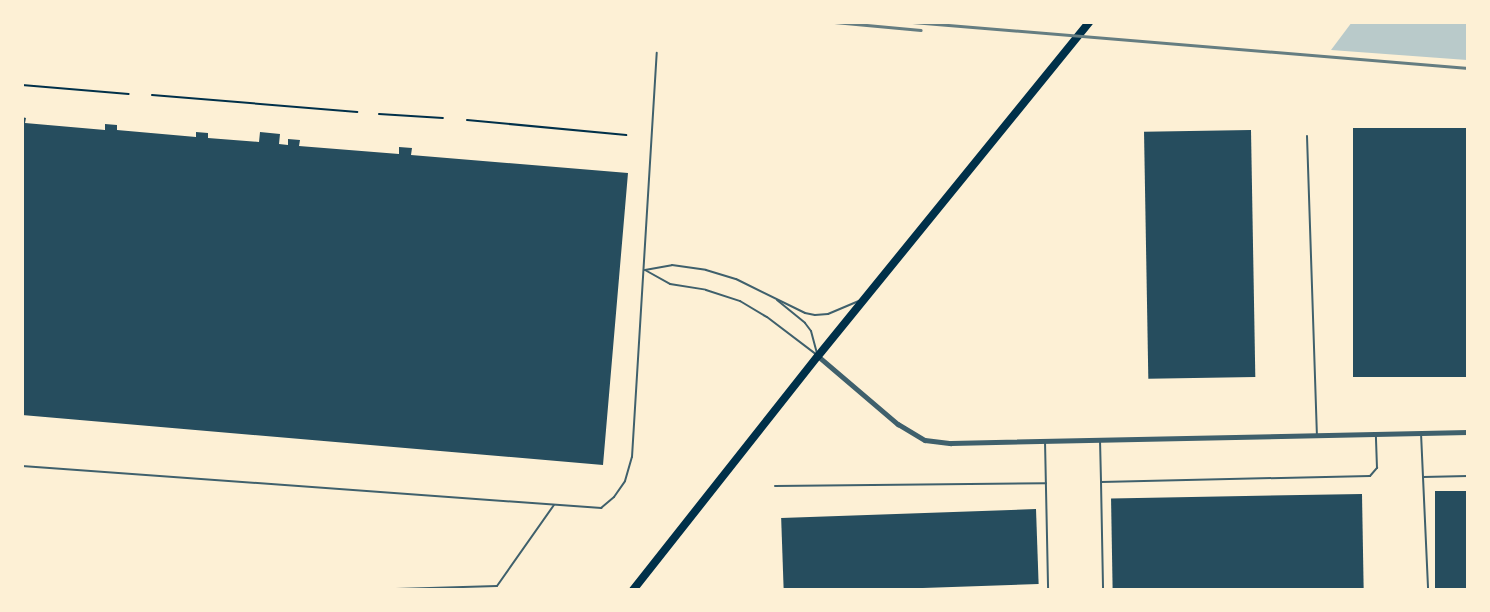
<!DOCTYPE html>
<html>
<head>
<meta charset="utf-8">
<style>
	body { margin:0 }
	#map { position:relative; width:1490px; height:612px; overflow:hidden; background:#fdf0d5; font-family:Poppins,sans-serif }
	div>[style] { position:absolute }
	.green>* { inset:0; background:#b9caca }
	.building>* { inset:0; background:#264d5e; transform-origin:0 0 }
	.path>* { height:2px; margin:-1px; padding:0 1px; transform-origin:1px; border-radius:1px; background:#003049 }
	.service>* { height:2px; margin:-1px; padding:0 1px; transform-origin:1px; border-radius:1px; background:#3f606c }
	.minor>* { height:4.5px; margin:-2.25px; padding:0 2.25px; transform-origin:2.25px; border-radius:2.25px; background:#3f606c }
	.primary>* { height:8px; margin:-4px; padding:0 4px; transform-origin:4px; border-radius:4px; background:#003049 }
	.rail>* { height:3px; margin:-1.5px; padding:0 1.5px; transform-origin:1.5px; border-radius:1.5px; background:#657d81 }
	span { translate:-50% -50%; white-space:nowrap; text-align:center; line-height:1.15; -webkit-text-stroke:6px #fdf0d5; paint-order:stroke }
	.frame { position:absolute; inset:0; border:24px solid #fdf0d5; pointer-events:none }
</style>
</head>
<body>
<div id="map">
	<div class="green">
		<div style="clip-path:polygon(1352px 22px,1467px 23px,1467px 60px,1331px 50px)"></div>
	</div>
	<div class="building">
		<div style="clip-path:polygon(22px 117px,26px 118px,25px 123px,105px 130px,105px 124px,117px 125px,117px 130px,196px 137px,196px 132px,208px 133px,208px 138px,259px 142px,260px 132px,280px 134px,279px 144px,288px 145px,288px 139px,300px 140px,299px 146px,399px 154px,399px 147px,412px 148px,411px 155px,628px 173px,603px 465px,22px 415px)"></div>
		<div style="left:1468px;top:128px;width:249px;height:115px;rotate:90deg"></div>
		<div style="left:1251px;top:130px;width:247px;height:107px;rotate:89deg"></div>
		<div style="left:1468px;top:491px;width:99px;height:33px;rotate:90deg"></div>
		<div style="left:1362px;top:494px;width:96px;height:251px;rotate:89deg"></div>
		<div style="left:1036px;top:509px;width:75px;height:255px;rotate:88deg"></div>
	</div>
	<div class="path">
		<div style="left:22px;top:85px;width:107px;rotate:4.8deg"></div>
		<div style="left:152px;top:95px;width:206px;rotate:4.7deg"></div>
		<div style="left:379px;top:114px;width:64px;rotate:3.6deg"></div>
		<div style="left:467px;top:120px;width:160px;rotate:5.4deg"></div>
	</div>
	<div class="service">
		<div style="left:1307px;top:136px;width:299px;rotate:88.1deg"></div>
		<div style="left:645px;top:270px;width:27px;rotate:-10deg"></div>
		<div style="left:672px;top:265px;width:34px;rotate:8deg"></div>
		<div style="left:706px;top:270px;width:31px;rotate:17deg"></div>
		<div style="left:736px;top:279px;width:77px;rotate:26.2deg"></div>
		<div style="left:805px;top:313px;width:10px;rotate:11deg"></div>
		<div style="left:815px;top:315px;width:13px;rotate:-4deg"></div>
		<div style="left:828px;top:314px;width:34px;rotate:-23deg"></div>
		<div style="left:645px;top:270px;width:29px;rotate:29deg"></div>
		<div style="left:670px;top:284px;width:36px;rotate:9deg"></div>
		<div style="left:706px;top:290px;width:36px;rotate:18deg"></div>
		<div style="left:740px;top:301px;width:31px;rotate:31deg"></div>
		<div style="left:767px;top:317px;width:63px;rotate:37.2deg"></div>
		<div style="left:777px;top:300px;width:36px;rotate:39deg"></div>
		<div style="left:805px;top:323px;width:10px;rotate:53deg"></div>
		<div style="left:811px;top:331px;width:23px;rotate:75deg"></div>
		<div style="left:1421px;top:433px;width:157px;rotate:87.4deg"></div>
		<div style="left:1100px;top:440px;width:42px;rotate:88.6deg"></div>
		<div style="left:1101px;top:482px;width:269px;rotate:-1.3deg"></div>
		<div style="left:1370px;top:476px;width:11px;rotate:-49deg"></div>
		<div style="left:1377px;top:468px;width:32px;rotate:-92deg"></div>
		<div style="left:1045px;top:441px;width:149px;rotate:88.8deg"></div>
		<div style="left:22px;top:466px;width:581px;rotate:4.15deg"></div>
		<div style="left:601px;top:508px;width:17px;rotate:-40deg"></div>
		<div style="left:614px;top:497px;width:19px;rotate:-55deg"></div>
		<div style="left:625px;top:481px;width:25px;rotate:-74deg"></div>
		<div style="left:632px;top:457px;width:405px;rotate:-86.5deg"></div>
		<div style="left:1423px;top:477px;width:45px;rotate:-1.3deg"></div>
		<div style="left:1101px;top:482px;width:108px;rotate:88.9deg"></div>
		<div style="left:775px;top:486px;width:271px;rotate:-0.6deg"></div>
		<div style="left:362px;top:590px;width:135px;rotate:-1.7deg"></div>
		<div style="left:497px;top:586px;width:99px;rotate:-54.9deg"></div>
	</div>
	<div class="minor">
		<div style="left:818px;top:356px;width:105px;rotate:40.4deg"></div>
		<div style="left:898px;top:424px;width:31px;rotate:31deg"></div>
		<div style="left:925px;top:440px;width:26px;rotate:7deg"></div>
		<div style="left:951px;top:443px;width:517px;rotate:-1.22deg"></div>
	</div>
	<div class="primary">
		<div style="left:633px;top:590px;width:298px;rotate:-51.7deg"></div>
		<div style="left:818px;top:356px;width:430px;rotate:-50.9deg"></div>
	</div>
	<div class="rail">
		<div style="left:834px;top:22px;width:87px;rotate:5.3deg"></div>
		<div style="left:912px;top:22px;width:558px;rotate:4.73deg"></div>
	</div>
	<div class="frame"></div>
</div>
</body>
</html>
